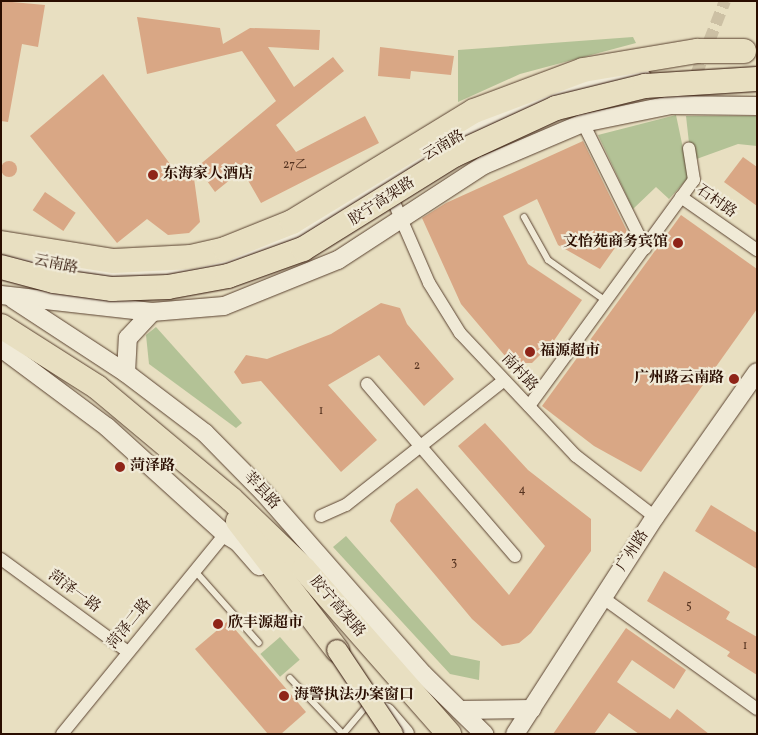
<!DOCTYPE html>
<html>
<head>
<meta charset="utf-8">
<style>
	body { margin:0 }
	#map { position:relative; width:758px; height:735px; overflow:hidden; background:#e8dfc1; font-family:Vollkorn,"Noto Serif SC",serif }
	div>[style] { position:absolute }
	.green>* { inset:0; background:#b3c296; transform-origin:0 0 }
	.building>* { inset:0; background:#d9a785; transform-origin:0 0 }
	.round { border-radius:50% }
	.street-tunnel>* { height:12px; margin-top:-6px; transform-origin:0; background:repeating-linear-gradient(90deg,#ccc0a4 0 12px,transparent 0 18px) }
	.roads { filter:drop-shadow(0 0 1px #5a4230) drop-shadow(0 0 1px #5a4230) }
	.lane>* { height:6px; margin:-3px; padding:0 3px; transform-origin:3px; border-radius:3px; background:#f0ead7 }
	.street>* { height:12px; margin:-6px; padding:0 6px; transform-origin:6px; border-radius:6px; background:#f0ead7 }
	.secondary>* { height:18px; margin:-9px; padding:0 9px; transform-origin:9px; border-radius:9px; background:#f0ead7 }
	.highway>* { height:24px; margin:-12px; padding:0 12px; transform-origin:12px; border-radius:12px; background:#e8dfc1 }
	.bridges { filter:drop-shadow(0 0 1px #2a0d00) drop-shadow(0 0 1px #2a0d00) }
	.primary-bridge>* { height:20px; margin:-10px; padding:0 10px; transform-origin:10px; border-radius:10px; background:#e8dfc1 }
	.highway-bridge>* { height:24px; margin:-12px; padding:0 12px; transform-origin:12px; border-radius:12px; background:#e8dfc1 }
	.dots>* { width:14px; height:14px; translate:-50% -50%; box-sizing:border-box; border:2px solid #f0ead7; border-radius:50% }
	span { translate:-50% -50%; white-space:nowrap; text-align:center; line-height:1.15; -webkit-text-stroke:4.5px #f0ead7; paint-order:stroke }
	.number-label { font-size:12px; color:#563421 }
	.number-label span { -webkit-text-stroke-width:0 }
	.street-label { font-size:15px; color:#2a0d00 }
	.poi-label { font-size:15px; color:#2a0d00; font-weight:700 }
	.left { translate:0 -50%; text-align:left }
	.right { translate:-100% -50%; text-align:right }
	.frame { position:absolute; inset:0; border:2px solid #2a0d00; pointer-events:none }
</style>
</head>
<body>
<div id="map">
	<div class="green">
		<div style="clip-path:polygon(633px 37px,636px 43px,520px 74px,458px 102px,458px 50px)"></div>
		<div style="clip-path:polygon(676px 115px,689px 177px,669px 199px,656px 187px,633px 209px,598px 135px)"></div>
		<div style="clip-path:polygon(686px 116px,757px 116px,757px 146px,738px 144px,691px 161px)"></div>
		<div style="clip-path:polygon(156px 327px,242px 423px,236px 428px,149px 364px,146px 335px)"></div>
		<div style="clip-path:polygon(346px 536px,451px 655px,480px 661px,479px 680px,450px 674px,333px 547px)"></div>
		<div style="left:280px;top:637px;width:30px;height:26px;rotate:49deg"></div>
	</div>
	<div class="building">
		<div style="clip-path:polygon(1px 1px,45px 5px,38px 47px,22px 44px,8px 122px,1px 121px)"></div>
		<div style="clip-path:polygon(137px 17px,220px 28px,223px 44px,250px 28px,320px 30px,319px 50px,268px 47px,294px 87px,333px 57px,344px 71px,276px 125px,296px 152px,365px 116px,379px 143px,261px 203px,242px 170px,215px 192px,197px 167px,276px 101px,242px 51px,147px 74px)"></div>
		<div style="clip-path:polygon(380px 47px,454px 56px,451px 75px,411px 71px,410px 79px,378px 76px)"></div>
		<div style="clip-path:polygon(103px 74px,182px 180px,193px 171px,200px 222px,189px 233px,168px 235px,147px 219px,117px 243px,30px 136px)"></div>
		<div style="clip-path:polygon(583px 141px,627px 231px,600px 269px,558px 245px,537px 199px,503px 216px,528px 264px,582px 300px,553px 342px,532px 363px,511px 363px,461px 304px,422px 218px,446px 203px)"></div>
		<div style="clip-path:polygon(743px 157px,757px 167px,757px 206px,724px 182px)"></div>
		<div class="round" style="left:1px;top:161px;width:16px;height:16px"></div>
		<div style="left:45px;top:192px;width:37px;height:22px;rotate:34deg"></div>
		<div style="clip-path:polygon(681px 215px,757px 269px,757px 309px,641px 472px,594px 446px,542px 406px)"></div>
		<div style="clip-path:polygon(381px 303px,400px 308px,407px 324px,454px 379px,424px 406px,379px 355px,328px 385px,377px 440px,341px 472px,261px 381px,242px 384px,234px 372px,246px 355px,267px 359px,331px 334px)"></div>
		<div style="clip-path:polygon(485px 423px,528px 470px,591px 519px,591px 551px,531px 633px,519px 643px,502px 646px,472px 619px,390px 521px,396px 504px,417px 488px,509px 595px,545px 546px,458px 446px)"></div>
		<div style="clip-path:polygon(711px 505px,757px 533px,757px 569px,695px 531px)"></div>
		<div style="clip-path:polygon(664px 571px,730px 612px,726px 619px,757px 637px,757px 675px,727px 656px,730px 652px,647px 601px)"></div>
		<div style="clip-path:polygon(228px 621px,306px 712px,281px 734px,268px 734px,195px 649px)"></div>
		<div style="clip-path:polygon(626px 628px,686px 670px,674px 689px,632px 660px,617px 682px,670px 719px,677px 709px,709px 734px,639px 734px,609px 713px,594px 734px,553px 734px)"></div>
	</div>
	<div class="street-tunnel">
		<div style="left:683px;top:108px;width:115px;rotate:-68.6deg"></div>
	</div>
	<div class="roads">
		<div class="lane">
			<div style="left:524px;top:217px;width:49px;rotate:60.8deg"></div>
			<div style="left:548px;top:260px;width:71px;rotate:35.3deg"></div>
			<div style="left:195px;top:571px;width:96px;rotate:48.4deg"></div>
			<div style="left:290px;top:678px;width:77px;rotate:46.6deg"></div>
			<div style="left:343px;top:734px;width:40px;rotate:-50deg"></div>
		</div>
		<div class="street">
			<div style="left:583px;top:123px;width:140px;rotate:63.6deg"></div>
			<div style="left:389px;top:191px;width:100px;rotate:66.5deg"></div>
			<div style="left:429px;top:283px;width:59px;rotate:58.2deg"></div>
			<div style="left:460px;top:333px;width:169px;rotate:46.7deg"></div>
			<div style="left:576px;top:456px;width:100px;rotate:37.7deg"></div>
			<div style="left:681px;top:197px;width:93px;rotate:34.9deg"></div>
			<div style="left:367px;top:384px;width:227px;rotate:49.3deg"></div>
			<div style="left:529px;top:406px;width:280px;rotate:-53.9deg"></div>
			<div style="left:694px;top:180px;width:32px;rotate:-99deg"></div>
			<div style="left:321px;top:516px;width:27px;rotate:-24deg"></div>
			<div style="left:346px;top:505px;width:201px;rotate:-38.3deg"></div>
			<div style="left:1px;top:559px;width:157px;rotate:36.2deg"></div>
			<div style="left:603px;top:598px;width:190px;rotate:35.8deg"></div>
			<div style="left:62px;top:734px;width:258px;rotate:-50.8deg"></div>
		</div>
		<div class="secondary">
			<div style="left:2px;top:252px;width:55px;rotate:15.8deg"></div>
			<div style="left:55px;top:267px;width:61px;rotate:8.5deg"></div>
			<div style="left:115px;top:276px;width:68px;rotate:-3.4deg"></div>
			<div style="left:183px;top:272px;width:56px;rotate:-14.5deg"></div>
			<div style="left:237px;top:258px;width:100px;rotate:-23.5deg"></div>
			<div style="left:329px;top:218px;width:183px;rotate:-31.3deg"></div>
			<div style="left:485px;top:123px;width:75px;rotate:-20.4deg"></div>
			<div style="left:555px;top:97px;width:89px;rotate:-12.9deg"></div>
			<div style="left:1px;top:295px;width:152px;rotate:6.4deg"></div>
			<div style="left:152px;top:312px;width:72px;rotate:-4.8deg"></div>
			<div style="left:224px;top:306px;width:123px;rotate:-22deg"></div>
			<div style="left:338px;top:260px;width:174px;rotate:-33.1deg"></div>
			<div style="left:484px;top:165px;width:108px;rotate:-23deg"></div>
			<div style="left:583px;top:123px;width:90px;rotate:-11.6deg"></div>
			<div style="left:671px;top:105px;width:86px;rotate:0.7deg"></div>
			<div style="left:13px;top:299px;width:135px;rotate:33.2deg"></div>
			<div style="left:126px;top:373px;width:99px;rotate:37.2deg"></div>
			<div style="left:205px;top:433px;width:84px;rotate:45.5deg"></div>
			<div style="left:264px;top:493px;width:241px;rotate:48.7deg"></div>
			<div style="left:423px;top:674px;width:86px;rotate:44.5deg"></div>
			<div style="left:1px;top:348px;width:132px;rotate:36.7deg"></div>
			<div style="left:107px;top:427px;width:159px;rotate:42.2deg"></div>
			<div style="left:225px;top:534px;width:15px;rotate:32deg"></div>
			<div style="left:238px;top:542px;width:32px;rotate:49deg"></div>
			<div style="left:126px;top:373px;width:35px;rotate:-87deg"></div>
			<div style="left:128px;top:338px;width:35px;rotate:-47deg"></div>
			<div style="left:460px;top:710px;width:72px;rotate:-0.8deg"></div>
			<div style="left:386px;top:712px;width:29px;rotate:49deg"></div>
			<div style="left:515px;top:734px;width:258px;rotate:-57.2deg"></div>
			<div style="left:655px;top:517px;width:177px;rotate:-54.9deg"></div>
		</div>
		<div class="highway">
			<div style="left:1px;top:243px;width:114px;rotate:9.1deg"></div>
			<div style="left:114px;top:261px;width:77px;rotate:-3deg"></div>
			<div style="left:191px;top:257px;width:35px;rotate:-13deg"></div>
			<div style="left:225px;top:249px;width:72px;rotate:-21.9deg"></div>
			<div style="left:292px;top:222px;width:213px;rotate:-31.4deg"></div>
			<div style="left:474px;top:111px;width:116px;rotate:-20.6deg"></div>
			<div style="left:583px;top:70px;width:116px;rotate:-9.5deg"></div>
			<div style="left:697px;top:51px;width:47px"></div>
			<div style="left:1px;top:326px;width:114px;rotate:32.4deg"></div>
			<div style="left:97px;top:387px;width:175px;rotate:39.9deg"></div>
			<div style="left:231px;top:499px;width:101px;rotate:43.8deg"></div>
			<div style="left:304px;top:569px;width:220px;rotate:48.7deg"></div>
			<div style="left:238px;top:521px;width:163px;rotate:52.5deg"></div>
		</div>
	</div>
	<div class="bridges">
		<div class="primary-bridge">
			<div style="left:337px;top:650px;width:101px;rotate:56.3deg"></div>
		</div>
		<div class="highway-bridge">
			<div style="left:1px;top:267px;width:55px;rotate:14.8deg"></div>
			<div style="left:54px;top:281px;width:59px;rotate:7.9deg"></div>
			<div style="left:112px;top:289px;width:56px;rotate:-2deg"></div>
			<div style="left:168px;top:287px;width:61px;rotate:-10.4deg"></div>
			<div style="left:228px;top:276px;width:80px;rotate:-19.8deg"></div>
			<div style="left:303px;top:249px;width:178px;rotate:-31.9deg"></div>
			<div style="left:454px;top:155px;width:112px;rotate:-24.7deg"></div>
			<div style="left:556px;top:108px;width:92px;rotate:-13.9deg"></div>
			<div style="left:645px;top:86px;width:112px;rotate:-3.6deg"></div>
		</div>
	</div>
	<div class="dots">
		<div style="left:153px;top:175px;background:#8f2418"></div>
		<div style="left:678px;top:243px;background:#8f2418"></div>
		<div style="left:530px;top:352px;background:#8f2418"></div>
		<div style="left:734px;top:379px;background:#8f2418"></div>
		<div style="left:120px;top:467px;background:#8f2418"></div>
		<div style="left:218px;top:624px;background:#8f2418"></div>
		<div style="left:284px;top:696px;background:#8f2418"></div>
	</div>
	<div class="number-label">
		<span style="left:295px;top:166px">27乙</span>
		<span style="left:417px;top:367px">2</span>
		<span style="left:321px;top:412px">1</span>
		<span style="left:522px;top:491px">4</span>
		<span style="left:454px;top:564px">3</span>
		<span style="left:689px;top:607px">5</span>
		<span style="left:745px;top:647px">1</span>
	</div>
	<div class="street-label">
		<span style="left:444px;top:146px;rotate:-30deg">云南路</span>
		<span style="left:382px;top:202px;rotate:-33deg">胶宁高架路</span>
		<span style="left:716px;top:202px;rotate:35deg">石村路</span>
		<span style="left:56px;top:265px;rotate:12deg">云南路</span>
		<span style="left:519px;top:373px;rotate:47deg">南村路</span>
		<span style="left:261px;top:491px;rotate:47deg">莘县路</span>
		<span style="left:633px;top:551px;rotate:-57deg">广州路</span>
		<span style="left:74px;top:592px;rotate:36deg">菏泽一路</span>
		<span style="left:337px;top:607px;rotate:49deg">胶宁高架路</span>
		<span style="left:130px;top:624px;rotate:-51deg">菏泽二路</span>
	</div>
	<div class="poi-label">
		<span class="left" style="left:163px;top:175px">东海家人酒店</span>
		<span class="right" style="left:668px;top:243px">文怡苑商务宾馆</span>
		<span class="left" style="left:540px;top:352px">福源超市</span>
		<span class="right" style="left:724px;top:379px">广州路云南路</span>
		<span class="left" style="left:130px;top:467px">菏泽路</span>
		<span class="left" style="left:228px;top:624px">欣丰源超市</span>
		<span class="left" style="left:294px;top:696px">海警执法办案窗口</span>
	</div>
	<div class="frame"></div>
</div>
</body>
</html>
